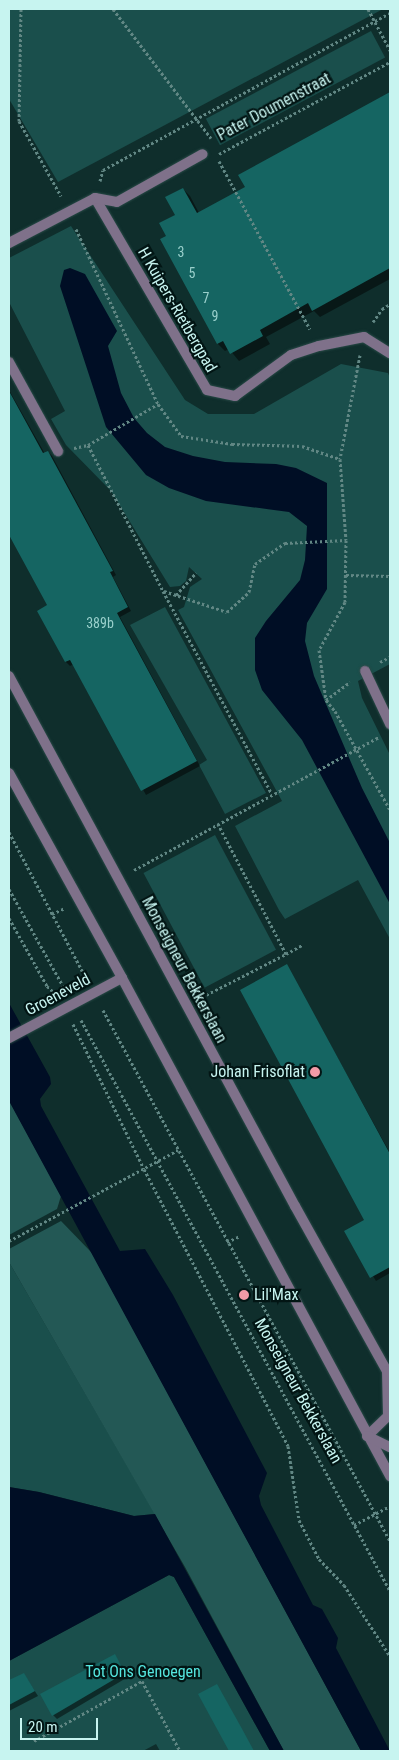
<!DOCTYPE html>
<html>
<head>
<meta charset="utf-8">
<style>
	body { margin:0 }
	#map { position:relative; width:399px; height:1760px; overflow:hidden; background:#0f2e2c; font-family:"Roboto Condensed",sans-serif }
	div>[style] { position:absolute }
	.green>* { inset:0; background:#1a4f4c; transform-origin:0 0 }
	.forest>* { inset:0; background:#235855 }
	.water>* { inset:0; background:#000e25 }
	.shadow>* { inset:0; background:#0007 }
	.building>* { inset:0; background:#156562 }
	.path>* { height:3px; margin-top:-1.5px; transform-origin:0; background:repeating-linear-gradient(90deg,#618784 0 2.5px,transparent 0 5px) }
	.roads { filter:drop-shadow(0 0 1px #294a47) drop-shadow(0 0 1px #294a47) }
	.service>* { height:10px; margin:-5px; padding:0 5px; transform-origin:5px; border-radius:5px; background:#7f718a }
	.minor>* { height:10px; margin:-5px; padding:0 5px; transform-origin:5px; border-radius:5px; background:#7f718a }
	.tertiary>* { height:10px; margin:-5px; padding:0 5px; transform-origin:5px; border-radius:5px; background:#7f718a }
	.dots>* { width:14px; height:14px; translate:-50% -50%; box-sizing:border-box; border:2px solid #021514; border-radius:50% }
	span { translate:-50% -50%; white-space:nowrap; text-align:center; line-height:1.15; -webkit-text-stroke:4.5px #021514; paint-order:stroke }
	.number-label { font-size:14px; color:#9ad0cc }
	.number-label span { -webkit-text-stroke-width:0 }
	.street-label { font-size:16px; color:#c7f4f0 }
	.poi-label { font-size:16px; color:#c7f4f0 }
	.right { translate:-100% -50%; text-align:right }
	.left { translate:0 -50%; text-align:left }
	.park-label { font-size:16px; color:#55e6df }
	.frame { position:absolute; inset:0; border:10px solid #c7f4f0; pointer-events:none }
	.scale { position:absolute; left:20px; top:1718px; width:78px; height:22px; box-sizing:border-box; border:2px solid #c7f4f0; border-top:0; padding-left:6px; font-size:15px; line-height:18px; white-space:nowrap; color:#c7f4f0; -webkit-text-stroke:4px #021514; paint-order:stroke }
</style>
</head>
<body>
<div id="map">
	<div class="green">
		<div style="clip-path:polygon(9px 9px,383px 9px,58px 182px,9px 99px)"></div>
		<div style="left:371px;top:31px;width:30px;height:187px;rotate:62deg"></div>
		<div style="clip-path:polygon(71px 226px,185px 400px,208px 414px,254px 414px,341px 364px,388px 373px,390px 378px,390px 664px,358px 681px,362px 698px,390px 755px,390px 939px,358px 880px,285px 919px,279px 910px,235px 826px,282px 801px,178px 610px,184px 607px,190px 587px,202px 579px,189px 567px,186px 581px,180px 586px,170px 587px,111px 491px,66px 445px,51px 419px,65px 411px,9px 302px,9px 258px)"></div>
		<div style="clip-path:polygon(165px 607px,266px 793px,225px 814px,199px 765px,207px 760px,130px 625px)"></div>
		<div style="left:215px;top:835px;width:130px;height:81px;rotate:62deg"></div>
		<div style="clip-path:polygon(9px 1262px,155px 1514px,134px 1516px,39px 1492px,9px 1487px)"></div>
		<div style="clip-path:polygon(169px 1575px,174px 1577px,270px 1751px,160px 1751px,156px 1744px,143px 1751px,9px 1751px,9px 1661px)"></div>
	</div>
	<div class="forest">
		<div style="clip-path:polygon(9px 1100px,61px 1196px,57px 1209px,9px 1235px)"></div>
		<div style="clip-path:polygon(61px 1221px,92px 1253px,361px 1751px,284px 1751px,185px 1567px,9px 1262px,9px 1249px)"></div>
	</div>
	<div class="water">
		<div style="clip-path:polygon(70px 268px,85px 274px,117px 331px,108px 346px,121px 393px,134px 418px,147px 433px,165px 447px,193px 456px,225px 462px,276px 464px,296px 468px,327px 483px,327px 589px,307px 623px,305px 641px,314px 676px,362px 788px,390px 843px,390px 904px,302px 740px,262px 690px,255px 670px,255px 638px,266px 621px,300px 580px,305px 560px,307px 526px,289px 512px,206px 501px,169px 488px,146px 475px,106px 427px,60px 286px,64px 270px)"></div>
		<div style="clip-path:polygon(9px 1003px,50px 1077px,51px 1084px,40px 1099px,41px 1106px,120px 1251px,145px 1249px,173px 1295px,267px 1473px,259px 1496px,261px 1505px,313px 1605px,322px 1609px,338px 1638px,336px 1648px,390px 1751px,361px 1751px,9px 1101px)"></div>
		<div style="clip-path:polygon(9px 1487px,39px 1492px,134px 1516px,155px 1514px,284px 1751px,270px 1751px,174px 1577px,169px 1575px,9px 1661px)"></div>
	</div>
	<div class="shadow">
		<div style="clip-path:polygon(390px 94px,390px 279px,320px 317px,314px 311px,266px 337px,270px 344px,239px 361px,229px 349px,225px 351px,218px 344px,162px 240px,168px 237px,183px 189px,190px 196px,199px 213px,247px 187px,240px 176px)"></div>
		<div style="clip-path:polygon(9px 390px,45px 454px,48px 452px,52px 456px,116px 575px,113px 577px,131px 611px,120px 617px,200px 766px,146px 795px,74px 664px,70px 666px,66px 662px,39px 611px,49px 606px,9px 532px)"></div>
		<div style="clip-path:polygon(287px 966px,390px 1153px,390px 1273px,376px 1281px,346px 1231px,366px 1220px)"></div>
		<div style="clip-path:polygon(115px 1656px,128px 1677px,57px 1719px,53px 1715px)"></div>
		<div style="clip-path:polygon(24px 1674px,38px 1696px,9px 1711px,9px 1682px)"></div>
	</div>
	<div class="building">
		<div style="clip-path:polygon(390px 92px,390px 268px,312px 311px,308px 303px,260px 330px,263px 336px,230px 354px,223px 341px,217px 344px,160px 239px,166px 236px,159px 223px,175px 215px,165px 197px,183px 188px,197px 213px,245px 187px,238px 175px)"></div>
		<div style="clip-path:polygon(9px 391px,43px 453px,48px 451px,113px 571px,110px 572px,128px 607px,117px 613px,197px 761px,141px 791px,70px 660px,65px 662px,37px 611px,47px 605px,9px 535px)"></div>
		<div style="clip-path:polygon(287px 964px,390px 1154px,390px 1267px,370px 1278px,344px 1231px,364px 1220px,240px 990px)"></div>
		<div style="clip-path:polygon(115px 1654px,125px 1673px,52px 1716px,40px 1694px)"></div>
		<div style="clip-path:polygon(24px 1673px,35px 1691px,9px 1705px,9px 1680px)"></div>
		<div style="clip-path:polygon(217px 1684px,241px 1727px,254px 1751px,229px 1751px,198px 1694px)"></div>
	</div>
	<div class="path">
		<div style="left:21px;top:9px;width:112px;rotate:91deg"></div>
		<div style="left:19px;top:121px;width:86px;rotate:60.8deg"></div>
		<div style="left:113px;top:9px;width:162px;rotate:52.8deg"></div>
		<div style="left:368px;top:9px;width:47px;rotate:61.8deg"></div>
		<div style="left:219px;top:154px;width:194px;rotate:-28.3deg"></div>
		<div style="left:219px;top:161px;width:191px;rotate:61.6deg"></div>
		<div style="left:100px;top:181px;width:11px;rotate:-75deg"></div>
		<div style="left:103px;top:170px;width:327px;rotate:-28.7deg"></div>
		<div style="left:76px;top:229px;width:193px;rotate:64.9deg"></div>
		<div style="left:158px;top:404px;width:39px;rotate:54deg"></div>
		<div style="left:181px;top:436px;width:52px;rotate:8.9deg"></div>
		<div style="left:232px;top:444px;width:70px;rotate:1.6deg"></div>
		<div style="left:302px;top:446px;width:40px;rotate:18.9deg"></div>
		<div style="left:373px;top:322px;width:16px;rotate:-55deg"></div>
		<div style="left:382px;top:309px;width:9px;rotate:-32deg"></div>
		<div style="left:360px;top:355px;width:106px;rotate:100.9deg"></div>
		<div style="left:340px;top:459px;width:81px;rotate:85.8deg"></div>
		<div style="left:346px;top:540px;width:62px;rotate:90.9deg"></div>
		<div style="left:345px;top:602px;width:55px;rotate:118.4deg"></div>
		<div style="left:319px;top:650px;width:50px;rotate:82deg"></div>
		<div style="left:326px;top:700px;width:14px;rotate:51deg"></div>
		<div style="left:335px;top:711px;width:113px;rotate:60.9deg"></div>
		<div style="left:88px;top:445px;width:81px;rotate:-30.4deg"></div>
		<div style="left:74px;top:448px;width:14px;rotate:-12deg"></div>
		<div style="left:88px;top:445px;width:164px;rotate:62.8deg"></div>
		<div style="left:163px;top:591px;width:230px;rotate:61.8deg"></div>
		<div style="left:346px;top:575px;width:44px;rotate:1.3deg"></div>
		<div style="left:164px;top:591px;width:66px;rotate:18.4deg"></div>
		<div style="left:227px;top:612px;width:30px;rotate:-42deg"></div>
		<div style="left:249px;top:592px;width:29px;rotate:-78deg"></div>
		<div style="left:255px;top:564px;width:37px;rotate:-35deg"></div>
		<div style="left:285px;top:543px;width:61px;rotate:-2.8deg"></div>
		<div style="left:176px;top:595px;width:30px;rotate:-48deg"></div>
		<div style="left:380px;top:662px;width:11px;rotate:-27deg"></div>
		<div style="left:326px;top:700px;width:30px;rotate:-37deg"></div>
		<div style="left:9px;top:832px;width:165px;rotate:62.2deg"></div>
		<div style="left:134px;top:870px;width:279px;rotate:-28.5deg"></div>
		<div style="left:9px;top:889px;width:113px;rotate:60.9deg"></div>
		<div style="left:52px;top:914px;width:14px;rotate:-25deg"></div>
		<div style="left:9px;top:918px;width:78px;rotate:60.8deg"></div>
		<div style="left:47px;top:986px;width:12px;rotate:42deg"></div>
		<div style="left:286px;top:954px;width:18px;rotate:-29deg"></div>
		<div style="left:202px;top:997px;width:94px;rotate:-27.1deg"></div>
		<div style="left:286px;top:954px;width:147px;rotate:-117.6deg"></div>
		<div style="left:103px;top:1010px;width:604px;rotate:61.61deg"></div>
		<div style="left:81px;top:1020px;width:649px;rotate:61.58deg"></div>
		<div style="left:73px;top:1024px;width:161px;rotate:63.9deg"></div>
		<div style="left:144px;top:1169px;width:312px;rotate:62.5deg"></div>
		<div style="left:288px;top:1446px;width:75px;rotate:81.5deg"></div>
		<div style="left:299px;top:1520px;width:44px;rotate:62.9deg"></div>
		<div style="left:319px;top:1559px;width:36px;rotate:46deg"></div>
		<div style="left:344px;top:1585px;width:85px;rotate:57.1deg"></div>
		<div style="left:9px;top:1241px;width:192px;rotate:-28.3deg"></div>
		<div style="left:227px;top:1242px;width:14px;rotate:-25deg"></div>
		<div style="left:354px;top:1525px;width:41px;rotate:-27.8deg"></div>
		<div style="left:34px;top:1741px;width:124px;rotate:-29.1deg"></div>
		<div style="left:142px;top:1681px;width:80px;rotate:61.5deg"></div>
	</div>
	<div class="roads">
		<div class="service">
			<div style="left:9px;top:362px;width:102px;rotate:61.2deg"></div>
		</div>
		<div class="minor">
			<div style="left:95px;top:198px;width:222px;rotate:59.7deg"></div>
			<div style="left:207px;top:390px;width:29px;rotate:12deg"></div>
			<div style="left:235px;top:396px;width:69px;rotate:-36.2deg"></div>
			<div style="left:291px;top:355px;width:29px;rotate:-18deg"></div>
			<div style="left:319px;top:346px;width:46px;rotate:-11.3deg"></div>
			<div style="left:364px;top:337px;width:31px;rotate:32deg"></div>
			<div style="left:9px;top:243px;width:97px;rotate:-27.6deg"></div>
			<div style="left:95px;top:198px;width:22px;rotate:10deg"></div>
			<div style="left:117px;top:202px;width:98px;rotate:-29.2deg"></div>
			<div style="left:365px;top:671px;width:59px;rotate:64.7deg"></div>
			<div style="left:9px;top:676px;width:602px;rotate:61.65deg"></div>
			<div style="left:295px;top:1206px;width:189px;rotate:60.9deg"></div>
			<div style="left:387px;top:1371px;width:45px;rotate:88.7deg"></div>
			<div style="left:388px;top:1416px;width:29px;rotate:136deg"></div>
			<div style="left:9px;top:1038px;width:128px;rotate:-28deg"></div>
		</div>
		<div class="tertiary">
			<div style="left:9px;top:773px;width:234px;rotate:61.1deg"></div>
			<div style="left:122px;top:978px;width:566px;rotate:61.71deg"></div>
			<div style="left:367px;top:1436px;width:25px;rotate:26deg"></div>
		</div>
	</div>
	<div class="dots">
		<div style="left:315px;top:1072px;background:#f39aa7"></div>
		<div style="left:244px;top:1295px;background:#f39aa7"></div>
	</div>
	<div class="number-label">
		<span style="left:181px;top:252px">3</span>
		<span style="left:192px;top:273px">5</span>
		<span style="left:206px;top:298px">7</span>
		<span style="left:215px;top:316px">9</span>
		<span style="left:100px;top:623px">389b</span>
	</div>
	<div class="street-label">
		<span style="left:274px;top:107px;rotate:-28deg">Pater Doumenstraat</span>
		<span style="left:177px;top:310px;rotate:60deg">H Kuipers-Rietbergpad</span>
		<span style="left:184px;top:970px;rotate:62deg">Monseigneur Bekkerslaan</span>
		<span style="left:58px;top:995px;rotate:-28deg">Groeneveld</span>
		<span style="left:298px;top:1391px;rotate:61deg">Monseigneur Bekkerslaan</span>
	</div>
	<div class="poi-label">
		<span class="right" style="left:305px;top:1072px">Johan Frisoflat</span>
		<span class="left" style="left:254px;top:1295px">Lil'Max</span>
	</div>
	<div class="park-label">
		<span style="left:143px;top:1672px">Tot Ons Genoegen</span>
	</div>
	<div class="frame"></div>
	<div class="scale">20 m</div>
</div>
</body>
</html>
